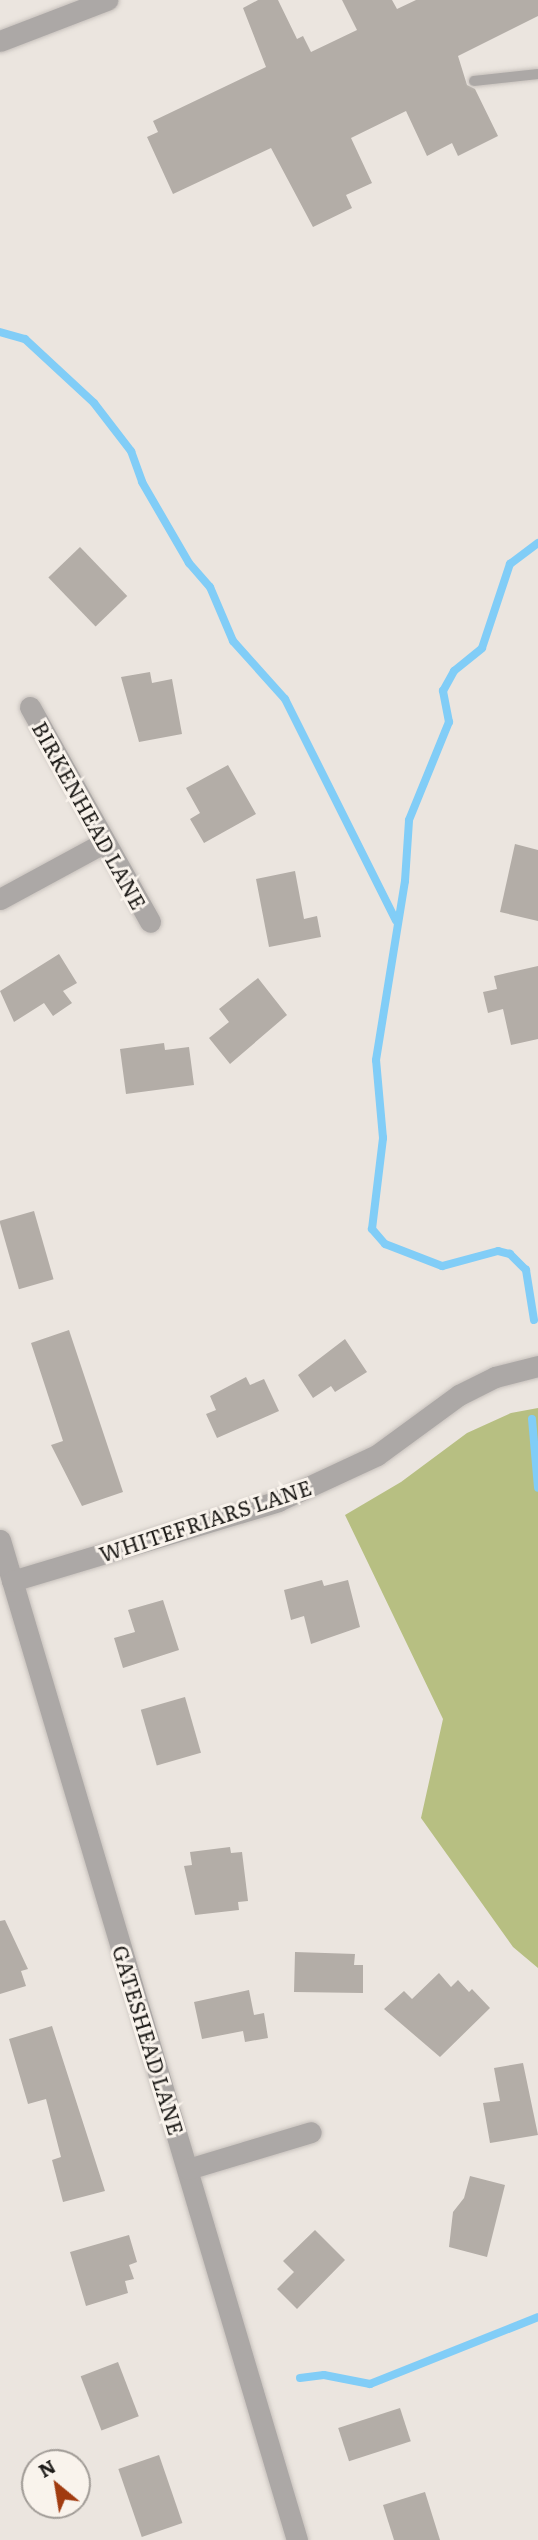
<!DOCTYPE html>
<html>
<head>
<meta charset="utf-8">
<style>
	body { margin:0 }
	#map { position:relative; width:538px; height:2540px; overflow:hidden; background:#ebe5df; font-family:Literata,serif }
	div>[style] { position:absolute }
	.green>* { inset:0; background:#b7bf82 }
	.stream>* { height:8px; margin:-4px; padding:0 4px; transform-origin:4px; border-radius:4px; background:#81cdf7 }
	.building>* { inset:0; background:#b3ada7; transform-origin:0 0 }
	.roads { filter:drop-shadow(0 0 2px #c6c0bb) drop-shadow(0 0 2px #c6c0bb) }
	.service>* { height:10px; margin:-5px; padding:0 5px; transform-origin:5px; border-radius:5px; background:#aca8a6 }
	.minor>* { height:21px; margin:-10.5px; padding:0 10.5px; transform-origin:10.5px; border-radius:10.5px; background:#aca8a6 }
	span { translate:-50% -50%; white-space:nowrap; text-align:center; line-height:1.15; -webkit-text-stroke:6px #f9f3ec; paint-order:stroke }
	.street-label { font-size:21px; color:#1c1a17 }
	.north { position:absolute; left:21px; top:2449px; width:70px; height:70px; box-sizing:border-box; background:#f9f3ec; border:2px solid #a19c97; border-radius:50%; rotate:330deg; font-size:19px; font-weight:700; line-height:28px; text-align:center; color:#1c1a17 }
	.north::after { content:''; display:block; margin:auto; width:24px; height:32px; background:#a13b10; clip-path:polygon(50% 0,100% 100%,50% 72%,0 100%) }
</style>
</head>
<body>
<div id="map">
	<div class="green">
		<div style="clip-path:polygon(538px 1408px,538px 1968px,513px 1947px,421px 1818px,443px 1719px,345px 1515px,401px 1482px,467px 1433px,511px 1413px)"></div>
	</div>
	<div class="stream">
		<div style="left:0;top:332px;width:26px;rotate:16deg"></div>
		<div style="left:25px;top:339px;width:94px;rotate:42.8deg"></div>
		<div style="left:94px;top:403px;width:61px;rotate:52.4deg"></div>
		<div style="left:131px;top:451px;width:33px;rotate:70deg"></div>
		<div style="left:142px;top:482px;width:94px;rotate:59.9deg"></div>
		<div style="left:189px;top:563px;width:32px;rotate:49deg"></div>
		<div style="left:210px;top:587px;width:59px;rotate:66.9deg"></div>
		<div style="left:233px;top:641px;width:78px;rotate:48.1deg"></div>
		<div style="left:285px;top:699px;width:248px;rotate:63.4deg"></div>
		<div style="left:534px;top:1320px;width:51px;rotate:-99.1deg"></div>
		<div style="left:526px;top:1270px;width:23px;rotate:-135deg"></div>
		<div style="left:510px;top:1254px;width:12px;rotate:-166deg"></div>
		<div style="left:498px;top:1251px;width:58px;rotate:165deg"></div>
		<div style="left:442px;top:1266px;width:61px;rotate:-158.9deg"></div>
		<div style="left:385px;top:1244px;width:20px;rotate:-131deg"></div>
		<div style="left:372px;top:1229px;width:92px;rotate:-83.1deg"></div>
		<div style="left:383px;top:1138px;width:78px;rotate:-95.1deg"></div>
		<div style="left:376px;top:1060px;width:181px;rotate:-80.8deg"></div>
		<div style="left:405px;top:881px;width:61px;rotate:-86.2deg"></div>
		<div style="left:409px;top:820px;width:106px;rotate:-67.8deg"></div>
		<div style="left:449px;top:722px;width:32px;rotate:-101deg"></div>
		<div style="left:443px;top:691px;width:23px;rotate:-61deg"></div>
		<div style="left:454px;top:671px;width:36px;rotate:-39deg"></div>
		<div style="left:482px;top:648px;width:89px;rotate:-71.6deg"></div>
		<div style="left:510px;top:564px;width:35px;rotate:-37deg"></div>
		<div style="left:532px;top:1419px;width:69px;rotate:85deg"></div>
		<div style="left:300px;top:2378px;width:24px;rotate:-7deg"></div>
		<div style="left:324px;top:2375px;width:47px;rotate:11.1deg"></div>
		<div style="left:370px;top:2384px;width:181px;rotate:-21.7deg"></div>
	</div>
	<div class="building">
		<div style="clip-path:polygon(258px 0,278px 0,297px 39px,303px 36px,311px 52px,357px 30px,342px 0,392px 0,397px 9px,416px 0,538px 0,538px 16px,458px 56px,467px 85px,475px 89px,498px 136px,458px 156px,452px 143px,427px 156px,406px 111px,351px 138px,372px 183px,346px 195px,352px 208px,313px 227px,271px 148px,173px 194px,147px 137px,158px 132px,153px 121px,266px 67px,243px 8px)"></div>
		<div style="left:80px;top:547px;width:68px;height:44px;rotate:46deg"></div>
		<div style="clip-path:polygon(150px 672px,152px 683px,172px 679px,182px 734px,139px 742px,121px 677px)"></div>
		<div style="clip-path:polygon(228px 765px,256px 814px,204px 843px,190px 819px,200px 813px,186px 788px)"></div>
		<div style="clip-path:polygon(515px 844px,538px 850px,538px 921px,500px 912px)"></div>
		<div style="clip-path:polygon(295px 871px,304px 919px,317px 916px,321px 937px,269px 947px,256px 879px)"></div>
		<div style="clip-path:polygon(59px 954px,77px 983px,63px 991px,72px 1003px,53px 1016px,44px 1003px,14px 1022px,0 991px)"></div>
		<div style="clip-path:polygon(538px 966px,538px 1039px,511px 1045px,503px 1009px,488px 1013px,483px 992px,497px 989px,494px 976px)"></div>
		<div style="clip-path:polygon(258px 978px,287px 1015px,230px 1064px,209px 1038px,229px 1022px,219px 1009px)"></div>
		<div style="clip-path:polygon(164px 1043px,165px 1050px,189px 1047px,194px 1085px,126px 1094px,120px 1049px)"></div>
		<div style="left:34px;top:1211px;width:71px;height:36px;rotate:74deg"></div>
		<div style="clip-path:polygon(69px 1330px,123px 1492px,82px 1506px,51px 1445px,63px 1441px,31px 1343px)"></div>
		<div style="clip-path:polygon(345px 1339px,367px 1372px,335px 1392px,331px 1386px,313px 1398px,298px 1375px)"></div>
		<div style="clip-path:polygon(246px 1377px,250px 1385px,264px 1379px,279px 1411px,217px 1438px,206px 1414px,216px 1410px,210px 1396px)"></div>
		<div style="clip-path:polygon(322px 1580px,324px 1586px,348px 1580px,360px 1627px,311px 1644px,304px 1616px,291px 1620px,284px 1590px)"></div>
		<div style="clip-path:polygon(163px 1600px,179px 1650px,123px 1668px,114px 1638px,135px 1632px,128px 1610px)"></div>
		<div style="left:185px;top:1697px;width:58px;height:46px;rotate:74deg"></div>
		<div style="clip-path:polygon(230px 1847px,231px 1853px,242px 1852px,248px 1901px,238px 1902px,239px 1910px,195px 1915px,184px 1866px,192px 1865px,190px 1852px)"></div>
		<div style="clip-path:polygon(5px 1920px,28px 1969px,21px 1971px,26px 1986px,0 1994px,0 1921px)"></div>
		<div style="clip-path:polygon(295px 1952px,355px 1954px,354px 1965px,363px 1965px,363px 1993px,294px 1992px)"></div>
		<div style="clip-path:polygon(439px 1973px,451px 1987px,458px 1980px,469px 1992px,472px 1989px,490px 2008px,440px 2057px,384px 2009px,404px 1991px,412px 1999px)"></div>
		<div style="clip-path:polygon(249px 1990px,254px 2015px,264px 2013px,268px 2038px,245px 2042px,243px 2031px,202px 2039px,194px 2002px)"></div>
		<div style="clip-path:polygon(52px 2026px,105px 2191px,63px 2202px,52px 2160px,61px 2157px,46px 2099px,28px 2104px,9px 2039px)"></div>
		<div style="clip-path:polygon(523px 2063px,538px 2135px,490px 2143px,483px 2103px,500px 2101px,494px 2068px)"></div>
		<div style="clip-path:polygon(470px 2176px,505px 2185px,487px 2257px,449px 2247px,453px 2212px,464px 2198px)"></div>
		<div style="clip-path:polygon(315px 2230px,345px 2260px,297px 2309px,277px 2289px,294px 2272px,283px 2261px)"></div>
		<div style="clip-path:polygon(129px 2235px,137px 2262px,129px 2265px,134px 2279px,125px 2281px,128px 2293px,86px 2306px,70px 2252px)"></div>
		<div style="left:118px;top:2362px;width:58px;height:40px;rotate:69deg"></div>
		<div style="left:400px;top:2408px;width:35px;height:65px;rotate:72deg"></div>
		<div style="left:159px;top:2455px;width:72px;height:43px;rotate:71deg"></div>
		<div style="clip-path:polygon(425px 2492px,440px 2540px,394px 2540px,383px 2505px)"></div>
	</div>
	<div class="roads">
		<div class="service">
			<div style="left:474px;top:81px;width:64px;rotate:-6.2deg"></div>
		</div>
		<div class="minor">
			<div style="left:0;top:41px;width:115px;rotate:-21deg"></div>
			<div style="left:30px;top:707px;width:246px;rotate:60.8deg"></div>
			<div style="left:0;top:899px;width:117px;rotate:-28.5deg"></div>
			<div style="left:0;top:1540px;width:1043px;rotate:73.46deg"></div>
			<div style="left:12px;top:1581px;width:278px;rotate:-16.7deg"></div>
			<div style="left:278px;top:1501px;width:109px;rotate:-24.9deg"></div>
			<div style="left:377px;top:1455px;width:102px;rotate:-36.2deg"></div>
			<div style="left:459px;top:1395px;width:40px;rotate:-26.6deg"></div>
			<div style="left:495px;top:1377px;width:44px;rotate:-14.3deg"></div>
			<div style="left:188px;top:2169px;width:128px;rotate:-16.7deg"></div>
		</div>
	</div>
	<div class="street-label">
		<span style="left:90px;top:815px;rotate:61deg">BIRKENHEAD LANE</span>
		<span style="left:205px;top:1520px;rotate:-18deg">WHITEFRIARS LANE</span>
		<span style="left:149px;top:2040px;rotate:73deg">GATESHEAD LANE</span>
	</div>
	<div class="north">N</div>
</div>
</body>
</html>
